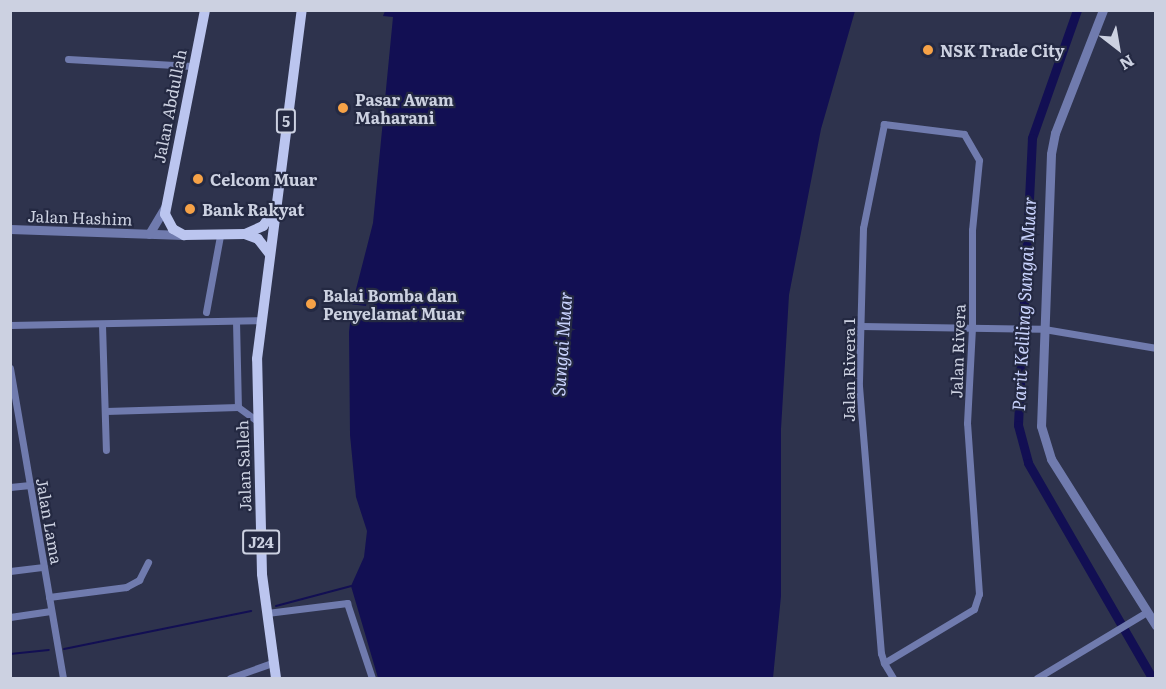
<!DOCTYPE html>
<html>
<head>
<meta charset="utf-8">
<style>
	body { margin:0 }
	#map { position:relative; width:1166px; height:689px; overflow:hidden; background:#2e334d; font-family:Literata,serif }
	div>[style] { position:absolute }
	.water>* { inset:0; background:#120f53 }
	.pier>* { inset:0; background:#2e334d }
	.stream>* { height:2px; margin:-1px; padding:0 1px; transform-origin:1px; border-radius:1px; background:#120f53 }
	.canal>* { height:9px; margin:-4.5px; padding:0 4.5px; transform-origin:4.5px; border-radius:4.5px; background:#120f53 }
	.minor>* { height:7px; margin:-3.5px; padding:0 3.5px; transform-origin:3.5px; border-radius:3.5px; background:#707bae }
	.tertiary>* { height:9px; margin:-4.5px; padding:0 4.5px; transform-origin:4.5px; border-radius:4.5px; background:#707bae }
	.primary>* { height:10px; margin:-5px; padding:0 5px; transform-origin:5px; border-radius:5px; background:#bbc5ef }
	.dots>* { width:16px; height:16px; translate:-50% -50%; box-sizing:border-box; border:3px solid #242942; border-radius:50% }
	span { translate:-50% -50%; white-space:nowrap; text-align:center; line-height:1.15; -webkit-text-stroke:4.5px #242942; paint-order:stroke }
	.shield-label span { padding:2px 4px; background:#242942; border:2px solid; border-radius:4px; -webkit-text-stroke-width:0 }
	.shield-label { font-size:15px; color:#ccd1e1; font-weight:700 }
	.poi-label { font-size:16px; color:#ccd1e1; font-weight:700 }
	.left { translate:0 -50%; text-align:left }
	.street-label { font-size:16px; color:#ccd1e1 }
	.water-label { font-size:18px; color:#c8d2fc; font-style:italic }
	.frame { position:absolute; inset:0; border:12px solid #ccd1e1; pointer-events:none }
	.north { position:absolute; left:1088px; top:18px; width:60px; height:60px; -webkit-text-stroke:4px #242942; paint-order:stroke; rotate:149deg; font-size:16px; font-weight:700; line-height:24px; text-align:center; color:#ccd1e1 }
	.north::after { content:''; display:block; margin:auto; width:21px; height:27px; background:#ccd1e1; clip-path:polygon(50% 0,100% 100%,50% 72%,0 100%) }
</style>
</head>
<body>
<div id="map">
	<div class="water">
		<div style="clip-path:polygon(385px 11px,855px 11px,821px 129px,789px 295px,781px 429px,781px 596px,773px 678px,378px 678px,351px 586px,364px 557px,367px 531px,356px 497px,350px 435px,349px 332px,352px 305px,373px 223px,393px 17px,383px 16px)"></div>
	</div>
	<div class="pier">
		<div style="clip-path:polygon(367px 300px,374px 301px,372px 318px,348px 311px,349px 304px,366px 306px)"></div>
	</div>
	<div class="stream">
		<div style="left:276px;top:606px;width:78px;rotate:-14.9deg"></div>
		<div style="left:64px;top:649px;width:191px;rotate:-11.5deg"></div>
		<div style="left:10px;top:654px;width:39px;rotate:-6deg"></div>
	</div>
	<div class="canal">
		<div style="left:1077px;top:10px;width:136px;rotate:109.4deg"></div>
		<div style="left:1032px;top:138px;width:287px;rotate:92.8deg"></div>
		<div style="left:1018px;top:425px;width:39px;rotate:75deg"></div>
		<div style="left:1028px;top:463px;width:248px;rotate:60deg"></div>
	</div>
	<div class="minor">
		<div style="left:68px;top:59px;width:124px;rotate:3.2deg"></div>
		<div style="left:206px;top:312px;width:77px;rotate:-79.6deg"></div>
		<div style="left:236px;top:321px;width:86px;rotate:88.7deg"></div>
		<div style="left:10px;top:325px;width:251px;rotate:-1.1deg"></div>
		<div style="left:102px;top:325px;width:125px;rotate:88.2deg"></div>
		<div style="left:861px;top:326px;width:183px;rotate:0.9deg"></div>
		<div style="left:1044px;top:329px;width:114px;rotate:9.6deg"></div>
		<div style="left:10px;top:368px;width:314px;rotate:80.3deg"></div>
		<div style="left:106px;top:411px;width:132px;rotate:-1.7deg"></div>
		<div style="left:238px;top:407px;width:24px;rotate:36deg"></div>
		<div style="left:10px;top:487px;width:20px;rotate:-6deg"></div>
		<div style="left:10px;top:571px;width:34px;rotate:-7deg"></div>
		<div style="left:49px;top:597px;width:78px;rotate:-7.4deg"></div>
		<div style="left:126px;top:587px;width:15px;rotate:-28deg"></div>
		<div style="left:139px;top:580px;width:20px;rotate:-63deg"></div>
		<div style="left:267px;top:613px;width:81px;rotate:-7.1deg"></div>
		<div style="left:347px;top:603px;width:79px;rotate:71.6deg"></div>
		<div style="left:10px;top:617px;width:41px;rotate:-8.3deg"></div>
		<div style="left:884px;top:663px;width:105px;rotate:-31deg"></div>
		<div style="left:974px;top:609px;width:16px;rotate:-72deg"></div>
		<div style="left:979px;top:594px;width:171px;rotate:-94deg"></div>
		<div style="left:967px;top:423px;width:97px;rotate:-87deg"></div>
		<div style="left:972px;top:326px;width:96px;rotate:-90deg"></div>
		<div style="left:972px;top:230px;width:70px;rotate:-84.3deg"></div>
		<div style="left:979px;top:160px;width:30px;rotate:-120deg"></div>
		<div style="left:964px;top:134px;width:81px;rotate:-172.9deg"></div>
		<div style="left:884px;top:124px;width:106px;rotate:101.4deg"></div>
		<div style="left:863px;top:228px;width:158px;rotate:91.5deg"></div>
		<div style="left:859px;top:386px;width:268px;rotate:85.3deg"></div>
		<div style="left:881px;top:653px;width:10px;rotate:73deg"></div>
		<div style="left:884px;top:663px;width:17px;rotate:59deg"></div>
		<div style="left:230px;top:678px;width:45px;rotate:-19.7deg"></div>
		<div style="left:1037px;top:678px;width:128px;rotate:-31deg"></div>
	</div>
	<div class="tertiary">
		<div style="left:1103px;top:10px;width:132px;rotate:111.3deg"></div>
		<div style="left:1055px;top:133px;width:21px;rotate:101deg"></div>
		<div style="left:1051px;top:154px;width:272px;rotate:92.1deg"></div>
		<div style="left:1041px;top:426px;width:34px;rotate:73deg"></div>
		<div style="left:1051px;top:459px;width:197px;rotate:57.8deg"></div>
		<div style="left:10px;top:229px;width:174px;rotate:2deg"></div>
		<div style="left:149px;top:234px;width:31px;rotate:-59deg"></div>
	</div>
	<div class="primary">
		<div style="left:205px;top:10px;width:208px;rotate:101.1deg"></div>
		<div style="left:165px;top:214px;width:17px;rotate:62deg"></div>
		<div style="left:173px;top:229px;width:13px;rotate:29deg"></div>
		<div style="left:184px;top:235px;width:61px;rotate:-0.9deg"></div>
		<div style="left:245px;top:234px;width:14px;rotate:21deg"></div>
		<div style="left:258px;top:239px;width:18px;rotate:52deg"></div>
		<div style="left:245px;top:234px;width:20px;rotate:-24deg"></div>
		<div style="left:263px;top:226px;width:16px;rotate:-55deg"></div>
		<div style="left:276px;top:678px;width:105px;rotate:-97.7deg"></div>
		<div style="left:262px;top:574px;width:215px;rotate:-91.3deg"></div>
		<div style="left:257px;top:359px;width:352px;rotate:-82.7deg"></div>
	</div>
	<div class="dots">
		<div style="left:928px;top:50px;background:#f6a247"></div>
		<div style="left:343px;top:108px;background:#f6a247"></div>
		<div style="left:198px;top:179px;background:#f6a247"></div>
		<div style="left:190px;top:209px;background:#f6a247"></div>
		<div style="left:311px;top:304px;background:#f6a247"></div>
	</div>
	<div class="shield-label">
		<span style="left:286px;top:121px">5</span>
		<span style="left:261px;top:542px">J24</span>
	</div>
	<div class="poi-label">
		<span class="left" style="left:940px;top:50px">NSK Trade City</span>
		<span class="left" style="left:355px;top:108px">Pasar Awam<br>Maharani</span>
		<span class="left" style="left:210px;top:179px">Celcom Muar</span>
		<span class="left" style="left:202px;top:209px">Bank Rakyat</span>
		<span class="left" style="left:323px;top:304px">Balai Bomba dan<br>Penyelamat Muar</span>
	</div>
	<div class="street-label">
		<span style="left:169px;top:106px;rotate:-79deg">Jalan Abdullah</span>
		<span style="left:80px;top:217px;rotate:2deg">Jalan Hashim</span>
		<span style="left:957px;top:351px;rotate:-88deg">Jalan Rivera</span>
		<span style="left:848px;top:370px;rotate:-90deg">Jalan Rivera 1</span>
		<span style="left:243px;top:466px;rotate:-92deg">Jalan Salleh</span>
		<span style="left:50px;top:521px;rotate:80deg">Jalan Lama</span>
	</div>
	<div class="water-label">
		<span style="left:1024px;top:304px;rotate:-87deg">Parit Keliling Sungai Muar</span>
		<span style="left:562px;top:344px;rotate:-86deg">Sungai Muar</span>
	</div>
	<div class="frame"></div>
	<div class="north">N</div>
</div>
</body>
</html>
